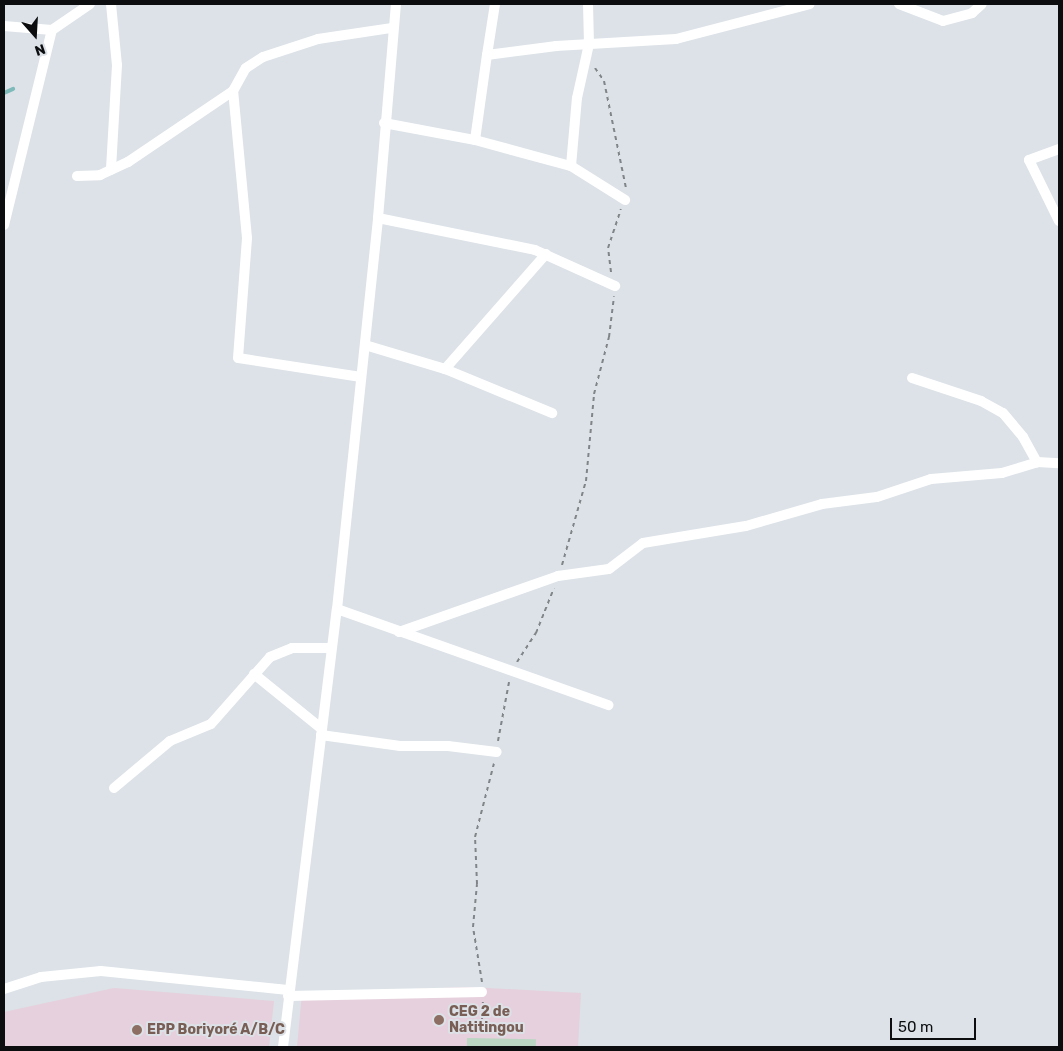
<!DOCTYPE html>
<html>
<head>
<meta charset="utf-8">
<style>
	body { margin:0 }
	#map { position:relative; width:1063px; height:1051px; overflow:hidden; background:#dce2e7; font-family:Rubik,sans-serif }
	div>[style] { position:absolute }
	.education>* { inset:0; background:#e6d0dd }
	.green>* { inset:0; background:#bbd6c3; transform-origin:0 0 }
	.stream>* { height:4px; margin:-2px; padding:0 2px; transform-origin:2px; border-radius:2px; background:#7fbaba }
	.path>* { height:2px; margin-top:-1px; transform-origin:0; background:repeating-linear-gradient(90deg,#818589 0 4px,transparent 0 8px) }
	.minor>* { height:10px; margin:-5px; padding:0 5px; transform-origin:5px; border-radius:5px; background:#fff }
	.dots>* { width:14px; height:14px; translate:-50% -50%; box-sizing:border-box; border:2px solid #dce2e7; border-radius:50% }
	span { translate:-50% -50%; white-space:nowrap; text-align:center; line-height:1.15; -webkit-text-stroke:4px #dce2e7; paint-order:stroke }
	.education-label { font-size:14px; color:#785e54; font-weight:700 }
	.left { translate:0 -50%; text-align:left }
	.frame { position:absolute; inset:0; border:5px solid #0b0d0f; pointer-events:none }
	.north { position:absolute; left:10px; top:10px; width:50px; height:50px; -webkit-text-stroke:4px #dce2e7; paint-order:stroke; rotate:161deg; font-size:14px; font-weight:700; line-height:20px; text-align:center; color:#0b0d0f }
	.north::after { content:''; display:block; margin:auto; width:18px; height:22px; background:#0b0d0f; clip-path:polygon(50% 0,100% 100%,50% 72%,0 100%) }
	.scale { position:absolute; left:890px; top:1018px; width:86px; height:22px; box-sizing:border-box; border:2px solid #0b0d0f; border-top:0; padding-left:6px; font-size:15px; line-height:18px; white-space:nowrap; color:#0b0d0f; -webkit-text-stroke:4px #dce2e7; paint-order:stroke }
</style>
</head>
<body>
<div id="map">
	<div class="education">
		<div style="clip-path:polygon(468px 987px,581px 993px,578px 1047px,297px 1047px,302px 993px)"></div>
		<div style="clip-path:polygon(114px 988px,274px 1001px,269px 1047px,4px 1047px,4px 1012px)"></div>
	</div>
	<div class="green">
		<div style="left:467px;top:1038px;width:69px;height:9px;rotate:1deg"></div>
	</div>
	<div class="stream">
		<div style="left:4px;top:93px;width:10px;rotate:-24deg"></div>
	</div>
	<div class="path">
		<div style="left:595px;top:68px;width:16px;rotate:55deg"></div>
		<div style="left:604px;top:81px;width:109px;rotate:78.4deg"></div>
		<div style="left:611px;top:272px;width:24px;rotate:-97deg"></div>
		<div style="left:608px;top:248px;width:41px;rotate:-71.6deg"></div>
		<div style="left:562px;top:565px;width:87px;rotate:-74.1deg"></div>
		<div style="left:586px;top:481px;width:87px;rotate:-84.7deg"></div>
		<div style="left:594px;top:394px;width:59px;rotate:-75.3deg"></div>
		<div style="left:609px;top:337px;width:41px;rotate:-83deg"></div>
		<div style="left:517px;top:662px;width:35px;rotate:-57deg"></div>
		<div style="left:536px;top:633px;width:48px;rotate:-68.2deg"></div>
		<div style="left:498px;top:741px;width:60px;rotate:-79.4deg"></div>
		<div style="left:482px;top:982px;width:56px;rotate:-99.3deg"></div>
		<div style="left:473px;top:927px;width:43px;rotate:-84.7deg"></div>
		<div style="left:477px;top:884px;width:47px;rotate:-92.4deg"></div>
		<div style="left:475px;top:837px;width:76px;rotate:-75.6deg"></div>
		<div style="left:482px;top:1019px;width:17px;rotate:-87deg"></div>
	</div>
	<div class="minor">
		<div style="left:111px;top:4px;width:61px;rotate:84.4deg"></div>
		<div style="left:117px;top:65px;width:105px;rotate:93.3deg"></div>
		<div style="left:899px;top:4px;width:47px;rotate:21.1deg"></div>
		<div style="left:943px;top:21px;width:30px;rotate:-15deg"></div>
		<div style="left:972px;top:13px;width:13px;rotate:-42deg"></div>
		<div style="left:4px;top:26px;width:48px;rotate:4.8deg"></div>
		<div style="left:52px;top:30px;width:46px;rotate:-34.4deg"></div>
		<div style="left:487px;top:55px;width:52px;rotate:-81.1deg"></div>
		<div style="left:384px;top:123px;width:93px;rotate:10.6deg"></div>
		<div style="left:475px;top:140px;width:86px;rotate:-82deg"></div>
		<div style="left:487px;top:55px;width:70px;rotate:-7.4deg"></div>
		<div style="left:556px;top:46px;width:120px;rotate:-3.3deg"></div>
		<div style="left:676px;top:39px;width:138px;rotate:-14.6deg"></div>
		<div style="left:475px;top:140px;width:99px;rotate:15.2deg"></div>
		<div style="left:571px;top:166px;width:68px;rotate:-85deg"></div>
		<div style="left:577px;top:98px;width:55px;rotate:-77.5deg"></div>
		<div style="left:589px;top:44px;width:40px;rotate:-91.4deg"></div>
		<div style="left:1059px;top:149px;width:32px;rotate:160deg"></div>
		<div style="left:1029px;top:160px;width:68px;rotate:63.8deg"></div>
		<div style="left:571px;top:166px;width:64px;rotate:32.2deg"></div>
		<div style="left:77px;top:176px;width:23px;rotate:-2deg"></div>
		<div style="left:100px;top:175px;width:31px;rotate:-25deg"></div>
		<div style="left:128px;top:162px;width:127px;rotate:-34.1deg"></div>
		<div style="left:378px;top:218px;width:160px;rotate:11.5deg"></div>
		<div style="left:535px;top:250px;width:88px;rotate:24.2deg"></div>
		<div style="left:4px;top:225px;width:201px;rotate:-76.2deg"></div>
		<div style="left:365px;top:345px;width:84px;rotate:16.7deg"></div>
		<div style="left:445px;top:369px;width:116px;rotate:22.4deg"></div>
		<div style="left:445px;top:369px;width:153px;rotate:-48.7deg"></div>
		<div style="left:361px;top:377px;width:124px;rotate:-171.2deg"></div>
		<div style="left:238px;top:358px;width:120px;rotate:-85.7deg"></div>
		<div style="left:247px;top:238px;width:148px;rotate:-95.4deg"></div>
		<div style="left:233px;top:91px;width:26px;rotate:-61deg"></div>
		<div style="left:246px;top:68px;width:20px;rotate:-33deg"></div>
		<div style="left:263px;top:57px;width:58px;rotate:-18.1deg"></div>
		<div style="left:318px;top:39px;width:75px;rotate:-8.5deg"></div>
		<div style="left:912px;top:378px;width:73px;rotate:18.4deg"></div>
		<div style="left:981px;top:401px;width:25px;rotate:29deg"></div>
		<div style="left:1003px;top:413px;width:31px;rotate:50deg"></div>
		<div style="left:1023px;top:437px;width:29px;rotate:61deg"></div>
		<div style="left:1037px;top:462px;width:22px;rotate:3deg"></div>
		<div style="left:337px;top:609px;width:288px;rotate:19.5deg"></div>
		<div style="left:399px;top:632px;width:169px;rotate:-19.4deg"></div>
		<div style="left:558px;top:576px;width:51px;rotate:-7.8deg"></div>
		<div style="left:609px;top:569px;width:43px;rotate:-37.4deg"></div>
		<div style="left:643px;top:543px;width:104px;rotate:-9.4deg"></div>
		<div style="left:746px;top:526px;width:79px;rotate:-16.1deg"></div>
		<div style="left:822px;top:504px;width:55px;rotate:-7.3deg"></div>
		<div style="left:877px;top:497px;width:57px;rotate:-18.4deg"></div>
		<div style="left:931px;top:479px;width:71px;rotate:-4.8deg"></div>
		<div style="left:1002px;top:473px;width:37px;rotate:-17deg"></div>
		<div style="left:254px;top:674px;width:87px;rotate:39deg"></div>
		<div style="left:321px;top:735px;width:80px;rotate:7.9deg"></div>
		<div style="left:400px;top:746px;width:48px"></div>
		<div style="left:448px;top:746px;width:49px;rotate:7deg"></div>
		<div style="left:114px;top:788px;width:73px;rotate:-40deg"></div>
		<div style="left:170px;top:741px;width:44px;rotate:-22.5deg"></div>
		<div style="left:211px;top:724px;width:89px;rotate:-48.6deg"></div>
		<div style="left:270px;top:657px;width:24px;rotate:-22deg"></div>
		<div style="left:292px;top:648px;width:39px"></div>
		<div style="left:4px;top:989px;width:39px;rotate:-18deg"></div>
		<div style="left:41px;top:977px;width:60px;rotate:-5.7deg"></div>
		<div style="left:101px;top:971px;width:188px;rotate:5.8deg"></div>
		<div style="left:288px;top:996px;width:194px;rotate:-1.2deg"></div>
		<div style="left:283px;top:1047px;width:441px;rotate:-83deg"></div>
		<div style="left:337px;top:609px;width:393px;rotate:-84deg"></div>
		<div style="left:378px;top:218px;width:215px;rotate:-85.2deg"></div>
	</div>
	<div class="dots">
		<div style="left:439px;top:1020px;background:#8d6e63"></div>
		<div style="left:137px;top:1030px;background:#8d6e63"></div>
	</div>
	<div class="education-label">
		<span class="left" style="left:449px;top:1020px">CEG 2 de<br>Natitingou</span>
		<span class="left" style="left:147px;top:1030px">EPP Boriyoré A/B/C</span>
	</div>
	<div class="frame"></div>
	<div class="north">N</div>
	<div class="scale">50 m</div>
</div>
</body>
</html>
